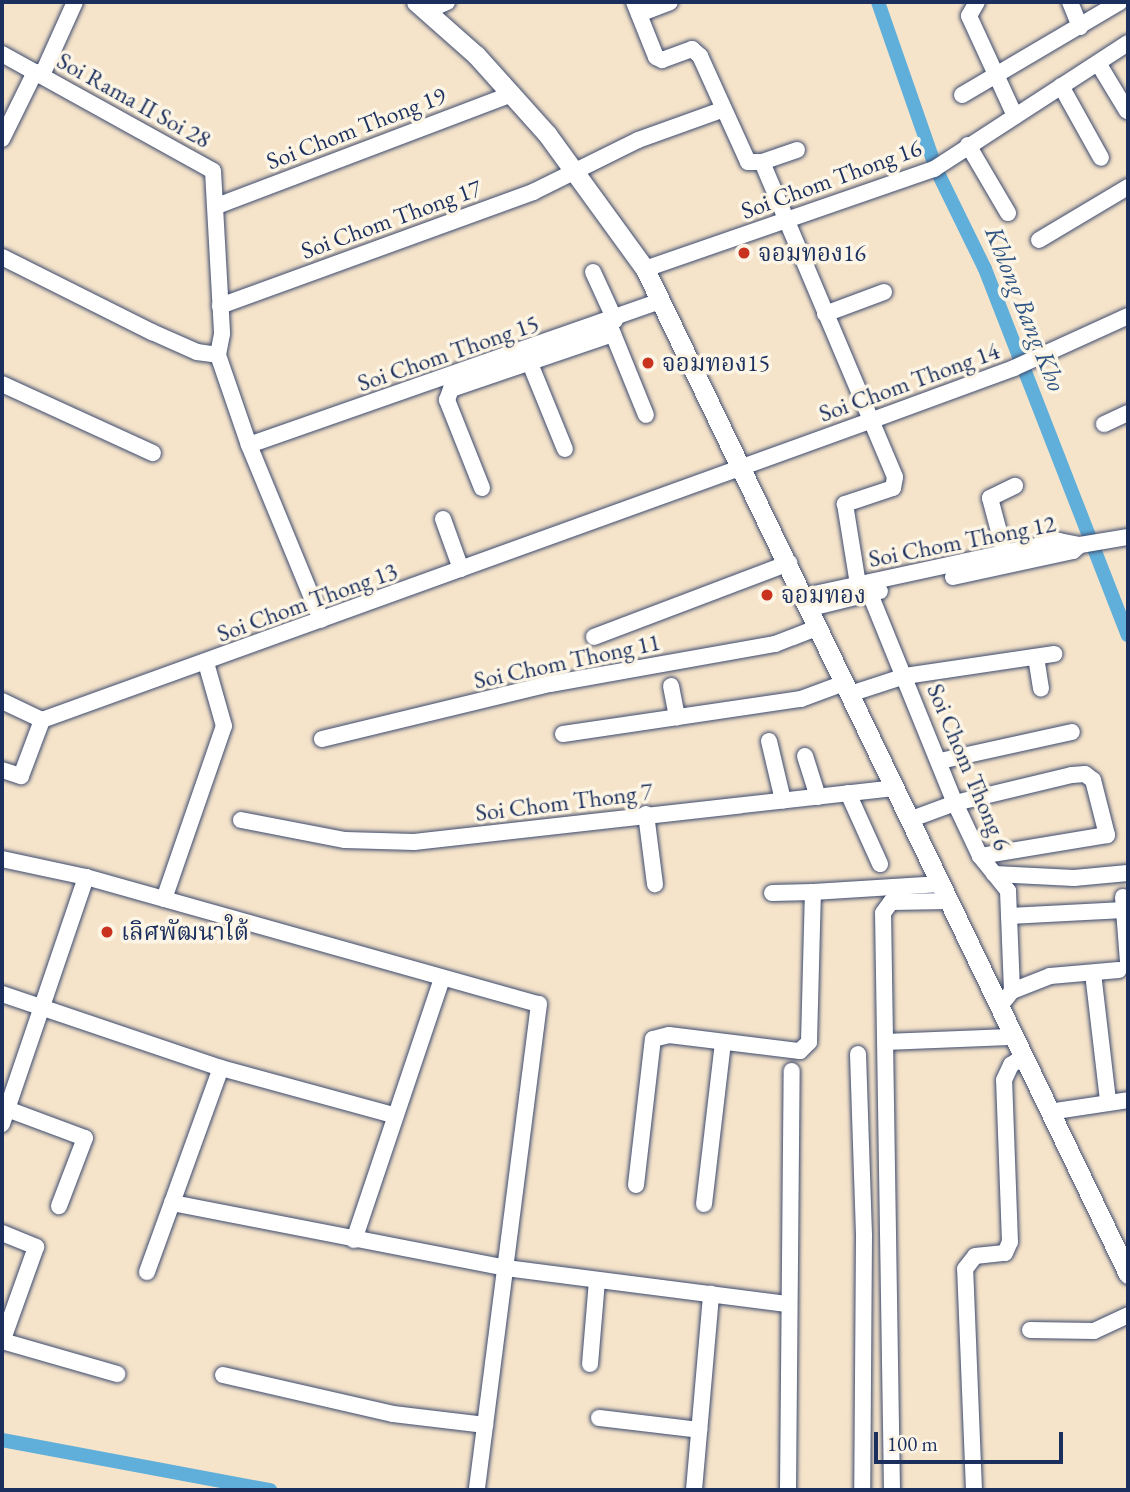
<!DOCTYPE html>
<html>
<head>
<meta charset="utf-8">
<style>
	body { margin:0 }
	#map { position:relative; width:1130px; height:1492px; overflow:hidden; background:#f6e4ca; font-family:"EB Garamond","Noto Serif Thai",serif }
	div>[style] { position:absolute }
	.canal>* { height:14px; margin:-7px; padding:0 7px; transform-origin:7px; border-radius:7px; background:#60afda }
	.roads { filter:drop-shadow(0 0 2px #3c4a6e) drop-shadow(0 0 2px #3c4a6e) }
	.minor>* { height:16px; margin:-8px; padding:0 8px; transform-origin:8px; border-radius:8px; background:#fff }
	.major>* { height:19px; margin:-9.5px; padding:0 9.5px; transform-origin:9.5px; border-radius:9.5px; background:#fff }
	.dots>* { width:19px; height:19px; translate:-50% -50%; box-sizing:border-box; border:4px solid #fcf5e5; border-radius:50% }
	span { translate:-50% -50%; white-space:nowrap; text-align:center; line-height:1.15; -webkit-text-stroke:7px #fcf5e5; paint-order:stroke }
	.street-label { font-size:24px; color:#1b2f5e }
	.poi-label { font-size:24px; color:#1b2f5e }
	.left { translate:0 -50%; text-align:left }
	.water-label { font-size:26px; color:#305583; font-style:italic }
	.frame { position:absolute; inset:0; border:4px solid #1b2f5e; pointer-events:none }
	.scale { position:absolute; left:874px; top:1432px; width:189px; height:32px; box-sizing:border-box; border:4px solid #1b2f5e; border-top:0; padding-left:9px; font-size:21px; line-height:24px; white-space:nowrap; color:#1b2f5e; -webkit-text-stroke:5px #fcf5e5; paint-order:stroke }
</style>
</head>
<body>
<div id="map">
	<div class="canal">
		<div style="left:878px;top:2px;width:179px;rotate:70.8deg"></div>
		<div style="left:937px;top:171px;width:109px;rotate:63.9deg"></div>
		<div style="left:985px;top:269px;width:393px;rotate:68.7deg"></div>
		<div style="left:2px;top:1440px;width:273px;rotate:10.6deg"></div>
	</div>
	<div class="roads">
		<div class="minor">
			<div style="left:634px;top:2px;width:59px;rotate:68.2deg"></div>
			<div style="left:656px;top:57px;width:7px;rotate:27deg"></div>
			<div style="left:662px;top:60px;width:32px;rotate:-20deg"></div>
			<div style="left:692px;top:49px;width:11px;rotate:41deg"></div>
			<div style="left:700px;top:56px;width:116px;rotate:65.6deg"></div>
			<div style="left:748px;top:162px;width:14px"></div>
			<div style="left:762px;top:162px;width:37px;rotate:-19deg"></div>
			<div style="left:977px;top:2px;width:16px;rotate:120deg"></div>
			<div style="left:969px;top:16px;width:110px;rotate:65.3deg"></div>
			<div style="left:1070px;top:2px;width:27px;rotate:68deg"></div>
			<div style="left:427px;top:11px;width:22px;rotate:-24deg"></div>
			<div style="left:639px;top:14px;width:33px;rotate:-21deg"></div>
			<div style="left:2px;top:54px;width:241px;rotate:29deg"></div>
			<div style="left:213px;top:171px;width:163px;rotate:86.8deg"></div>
			<div style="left:222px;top:334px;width:21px;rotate:101deg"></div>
			<div style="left:218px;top:355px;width:95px;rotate:71deg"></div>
			<div style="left:249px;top:445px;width:189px;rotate:67.6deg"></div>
			<div style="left:1098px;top:63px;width:56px;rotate:58.9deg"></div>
			<div style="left:42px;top:75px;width:80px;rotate:-65.7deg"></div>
			<div style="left:1061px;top:86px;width:82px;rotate:60.9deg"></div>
			<div style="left:962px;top:95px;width:183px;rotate:-30.5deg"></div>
			<div style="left:2px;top:139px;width:75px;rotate:-63.8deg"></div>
			<div style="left:968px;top:145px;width:79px;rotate:59.5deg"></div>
			<div style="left:762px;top:162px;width:342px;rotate:67.1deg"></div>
			<div style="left:895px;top:477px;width:11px;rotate:100deg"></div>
			<div style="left:893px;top:488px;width:51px;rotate:161.6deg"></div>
			<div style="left:845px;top:504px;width:81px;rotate:80.8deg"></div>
			<div style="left:217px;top:206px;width:316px;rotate:-20.8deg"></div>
			<div style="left:1039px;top:240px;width:104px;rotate:-30.8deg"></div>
			<div style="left:2px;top:257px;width:168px;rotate:26.6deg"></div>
			<div style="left:152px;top:332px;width:49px;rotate:24deg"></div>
			<div style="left:197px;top:352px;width:21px;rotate:8deg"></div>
			<div style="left:645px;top:269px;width:306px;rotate:-19.1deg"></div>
			<div style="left:934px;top:169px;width:231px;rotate:-33deg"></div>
			<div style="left:593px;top:272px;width:53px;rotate:65.4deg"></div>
			<div style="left:220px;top:306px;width:333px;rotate:-20deg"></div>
			<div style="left:533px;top:192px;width:117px;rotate:-26.3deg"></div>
			<div style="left:638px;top:140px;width:91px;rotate:-19.8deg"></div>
			<div style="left:825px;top:314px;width:63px;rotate:-20.4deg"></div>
			<div style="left:609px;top:324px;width:98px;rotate:67.9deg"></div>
			<div style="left:529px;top:361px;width:95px;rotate:67.8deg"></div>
			<div style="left:2px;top:384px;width:166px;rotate:24.6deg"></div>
			<div style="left:1104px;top:424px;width:26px;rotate:-25deg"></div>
			<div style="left:249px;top:445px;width:436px;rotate:-19.3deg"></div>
			<div style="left:482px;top:488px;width:95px;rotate:-111.7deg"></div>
			<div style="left:447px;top:400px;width:12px;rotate:-70deg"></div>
			<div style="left:451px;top:389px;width:171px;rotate:-18.8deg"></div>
			<div style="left:443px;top:519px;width:53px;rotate:70.2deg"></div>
			<div style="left:1005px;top:554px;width:58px;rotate:-105deg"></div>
			<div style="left:990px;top:498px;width:28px;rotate:-26deg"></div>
			<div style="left:953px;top:577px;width:123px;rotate:-12.2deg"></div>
			<div style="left:1073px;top:551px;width:9px;rotate:-41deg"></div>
			<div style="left:866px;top:584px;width:236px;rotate:67.9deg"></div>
			<div style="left:955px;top:803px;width:59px;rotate:64.7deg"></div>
			<div style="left:980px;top:856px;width:45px;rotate:51.3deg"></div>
			<div style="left:1008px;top:891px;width:100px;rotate:87.7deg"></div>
			<div style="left:1012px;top:991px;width:19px;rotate:129deg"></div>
			<div style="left:805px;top:596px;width:260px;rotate:-12.2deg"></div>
			<div style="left:1059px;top:541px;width:21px;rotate:11deg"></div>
			<div style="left:1080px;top:545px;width:49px;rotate:-9.5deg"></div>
			<div style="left:811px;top:608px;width:71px;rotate:-13.8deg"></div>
			<div style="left:594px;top:637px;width:209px;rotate:-20.8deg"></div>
			<div style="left:1036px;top:657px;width:32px;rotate:81deg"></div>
			<div style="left:671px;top:686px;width:32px;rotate:79deg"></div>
			<div style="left:850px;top:694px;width:58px;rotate:-18.1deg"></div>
			<div style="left:905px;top:676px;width:151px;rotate:-8.4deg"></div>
			<div style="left:2px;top:701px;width:44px;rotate:25.4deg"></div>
			<div style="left:42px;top:720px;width:880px;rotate:-19.86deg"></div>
			<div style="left:870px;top:421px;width:153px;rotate:-20.2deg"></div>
			<div style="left:1014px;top:368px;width:125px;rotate:-24.5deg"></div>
			<div style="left:563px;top:734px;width:241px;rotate:-8.4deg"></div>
			<div style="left:801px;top:699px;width:46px;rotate:-20.4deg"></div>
			<div style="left:322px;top:739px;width:235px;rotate:-13.6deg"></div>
			<div style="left:550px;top:684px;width:229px;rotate:-10.1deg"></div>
			<div style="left:775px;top:644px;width:47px;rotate:-21.1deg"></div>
			<div style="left:769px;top:741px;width:61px;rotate:76.7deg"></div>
			<div style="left:805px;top:756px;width:43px;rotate:72.4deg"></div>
			<div style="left:940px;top:761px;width:135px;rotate:-12.4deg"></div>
			<div style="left:2px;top:770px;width:20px;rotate:18deg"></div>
			<div style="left:21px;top:776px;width:60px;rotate:-69.4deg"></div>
			<div style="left:848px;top:793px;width:78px;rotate:65.7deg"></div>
			<div style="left:646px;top:814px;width:71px;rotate:82.7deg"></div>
			<div style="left:241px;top:820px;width:106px;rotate:10.9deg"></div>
			<div style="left:345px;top:840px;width:69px;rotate:1.7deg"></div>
			<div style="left:414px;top:842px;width:483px;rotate:-6.4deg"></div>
			<div style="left:909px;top:820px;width:49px;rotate:-20.3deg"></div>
			<div style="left:955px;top:803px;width:120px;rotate:-13.5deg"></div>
			<div style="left:1072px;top:775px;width:13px;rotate:-4deg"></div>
			<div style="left:1085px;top:774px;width:10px;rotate:37deg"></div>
			<div style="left:1093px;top:780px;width:57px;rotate:75.7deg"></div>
			<div style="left:1107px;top:835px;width:129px;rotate:170.6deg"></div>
			<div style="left:2px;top:859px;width:86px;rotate:12.1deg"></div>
			<div style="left:86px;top:877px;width:470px;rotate:15.7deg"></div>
			<div style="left:539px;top:1004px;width:490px;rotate:97.3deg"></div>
			<div style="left:994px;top:874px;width:80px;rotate:2.9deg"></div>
			<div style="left:1074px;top:878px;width:54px;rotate:-5.3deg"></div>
			<div style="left:772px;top:893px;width:41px;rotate:-1.4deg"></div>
			<div style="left:1123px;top:897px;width:65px;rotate:85.6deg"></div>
			<div style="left:164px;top:899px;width:183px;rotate:-70.9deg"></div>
			<div style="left:224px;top:726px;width:66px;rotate:-105.9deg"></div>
			<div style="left:1009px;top:916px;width:115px;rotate:-3deg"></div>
			<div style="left:1093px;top:973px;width:128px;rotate:83.3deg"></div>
			<div style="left:1012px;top:991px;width:41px;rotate:-21.5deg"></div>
			<div style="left:1050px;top:976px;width:69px;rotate:-5deg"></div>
			<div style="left:2px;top:994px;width:231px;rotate:18.7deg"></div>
			<div style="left:221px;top:1068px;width:178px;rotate:15.3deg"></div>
			<div style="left:887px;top:1042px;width:127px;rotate:-2.3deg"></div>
			<div style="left:858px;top:1054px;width:181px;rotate:88.1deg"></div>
			<div style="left:864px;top:1235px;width:255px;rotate:90.4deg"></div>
			<div style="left:7px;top:1109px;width:83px;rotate:20.4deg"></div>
			<div style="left:85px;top:1138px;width:73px;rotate:110.9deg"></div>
			<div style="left:1049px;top:1112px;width:80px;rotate:-8.6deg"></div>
			<div style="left:2px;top:1124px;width:261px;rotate:-71.2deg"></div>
			<div style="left:636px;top:1185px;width:147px;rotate:-83.4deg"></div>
			<div style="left:653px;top:1039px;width:16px;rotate:-14deg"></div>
			<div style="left:669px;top:1035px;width:132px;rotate:7deg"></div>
			<div style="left:800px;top:1051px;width:13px;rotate:-45deg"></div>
			<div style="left:809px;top:1042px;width:150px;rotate:-88.5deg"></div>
			<div style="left:813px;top:892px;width:128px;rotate:-3.6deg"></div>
			<div style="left:172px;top:1203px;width:340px;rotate:11deg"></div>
			<div style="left:506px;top:1268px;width:283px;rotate:7.3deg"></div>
			<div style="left:704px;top:1204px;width:162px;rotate:-83.3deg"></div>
			<div style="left:2px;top:1233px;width:37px;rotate:22deg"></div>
			<div style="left:36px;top:1247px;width:101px;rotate:109.7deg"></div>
			<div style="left:354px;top:1240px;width:276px;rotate:-71.4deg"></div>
			<div style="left:147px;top:1272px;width:217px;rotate:-70.1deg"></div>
			<div style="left:1030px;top:1330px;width:64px;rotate:0.9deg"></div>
			<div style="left:1094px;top:1331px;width:38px;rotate:-25deg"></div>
			<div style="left:2px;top:1341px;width:120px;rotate:16deg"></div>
			<div style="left:590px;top:1364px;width:84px;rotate:-85.2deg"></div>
			<div style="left:223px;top:1375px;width:174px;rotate:12.9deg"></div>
			<div style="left:393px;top:1414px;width:93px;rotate:6.8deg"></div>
			<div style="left:599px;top:1418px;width:101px;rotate:6.8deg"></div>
			<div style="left:694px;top:1490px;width:197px;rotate:-85deg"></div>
			<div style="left:788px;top:1490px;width:419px;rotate:-89.5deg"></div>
			<div style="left:892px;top:1490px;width:577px;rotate:-90.89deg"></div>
			<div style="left:883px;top:913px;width:14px;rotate:-54deg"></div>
			<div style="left:891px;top:902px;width:58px;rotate:-1deg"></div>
			<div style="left:974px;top:1490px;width:221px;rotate:-92.3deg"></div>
			<div style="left:965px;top:1269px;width:16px;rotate:-52deg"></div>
			<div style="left:975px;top:1256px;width:30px;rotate:-6deg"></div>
			<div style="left:1005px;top:1253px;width:12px;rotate:-66deg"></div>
			<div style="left:1010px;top:1242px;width:162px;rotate:-92.1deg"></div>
			<div style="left:1004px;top:1080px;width:17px;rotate:-65deg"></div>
			<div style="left:1011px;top:1065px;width:14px;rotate:-34deg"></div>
		</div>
		<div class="major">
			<div style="left:416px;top:2px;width:80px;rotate:41.5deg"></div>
			<div style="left:476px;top:55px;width:106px;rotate:48.1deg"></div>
			<div style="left:547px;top:134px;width:167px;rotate:54deg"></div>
			<div style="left:645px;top:269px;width:1115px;rotate:64.33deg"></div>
		</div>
	</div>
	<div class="dots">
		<div style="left:744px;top:253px;background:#c8321e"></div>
		<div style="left:648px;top:363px;background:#c8321e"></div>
		<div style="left:767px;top:595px;background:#c8321e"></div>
		<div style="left:107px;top:932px;background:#c8321e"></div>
	</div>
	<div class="street-label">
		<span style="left:134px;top:100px;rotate:29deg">Soi Rama II Soi 28</span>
		<span style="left:356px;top:128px;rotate:-21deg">Soi Chom Thong 19</span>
		<span style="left:831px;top:179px;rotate:-20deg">Soi Chom Thong 16</span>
		<span style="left:391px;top:219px;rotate:-20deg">Soi Chom Thong 17</span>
		<span style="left:448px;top:353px;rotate:-19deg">Soi Chom Thong 15</span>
		<span style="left:909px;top:382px;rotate:-20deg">Soi Chom Thong 14</span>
		<span style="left:962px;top:541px;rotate:-11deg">Soi Chom Thong 12</span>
		<span style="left:307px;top:602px;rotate:-20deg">Soi Chom Thong 13</span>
		<span style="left:567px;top:661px;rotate:-12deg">Soi Chom Thong 11</span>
		<span style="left:969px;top:767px;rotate:67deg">Soi Chom Thong 6</span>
		<span style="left:564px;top:802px;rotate:-7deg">Soi Chom Thong 7</span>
	</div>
	<div class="poi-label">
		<span class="left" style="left:758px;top:253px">จอมทอง16</span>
		<span class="left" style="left:662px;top:363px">จอมทอง15</span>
		<span class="left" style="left:781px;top:595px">จอมทอง</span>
		<span class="left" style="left:121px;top:932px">เลิศพัฒนาใต้</span>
	</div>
	<div class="water-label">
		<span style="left:1025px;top:309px;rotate:68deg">Khlong Bang Kho</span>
	</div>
	<div class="frame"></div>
	<div class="scale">100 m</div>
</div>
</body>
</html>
